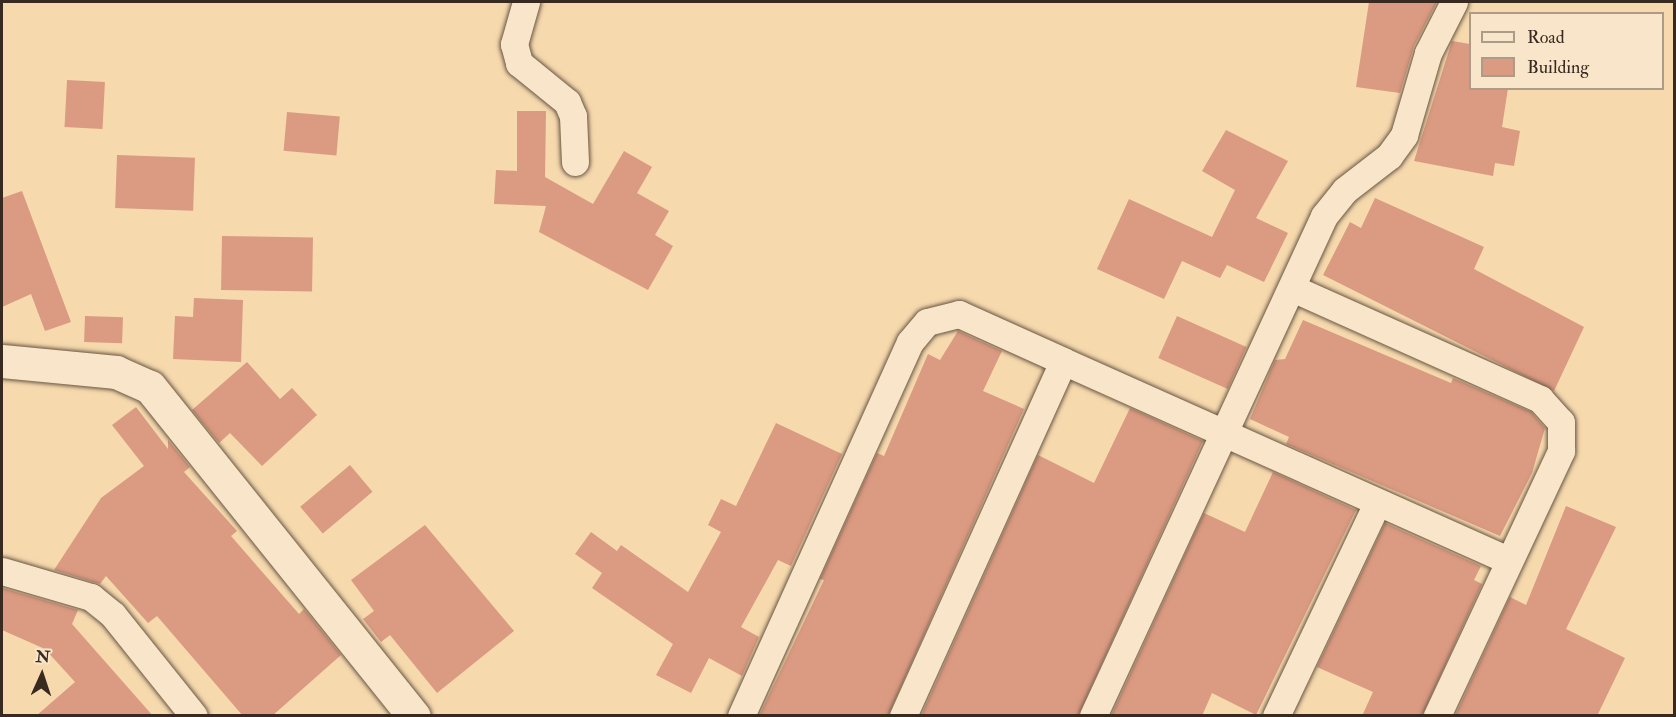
<!DOCTYPE html>
<html>
<head>
<meta charset="utf-8">
<style>
	body { margin:0 }
	#map { position:relative; width:1676px; height:717px; overflow:hidden; background:#f6d9ad; font-family:"IM FELL Double Pica",serif }
	div>[style] { position:absolute }
	.building>* { inset:0; background:#db9a82; transform-origin:0 0 }
	.roads { filter:drop-shadow(0 0 2px #685644) drop-shadow(0 0 2px #685644) }
	.minor>* { height:27px; margin:-13.5px; padding:0 13.5px; transform-origin:13.5px; border-radius:13.5px; background:#f9e6ca }
	.tertiary>* { height:33px; margin:-16.5px; padding:0 16.5px; transform-origin:16.5px; border-radius:16.5px; background:#f9e6ca }
	span { translate:-50% -50%; white-space:nowrap; text-align:center; line-height:1.15; -webkit-text-stroke:4.5px #f9e6ca; paint-order:stroke }
	.frame { position:absolute; inset:0; border:3px solid #392a21; pointer-events:none }
	.legend { position:absolute; left:1469px; top:12px; width:195px; height:78px; box-sizing:border-box; background:#f9e6ca; border:2px solid #ac9b86; margin:0; padding:8px 10px; list-style:none; font-size:18px; color:#392a21 }
	.legend li { display:flex; align-items:center; gap:12px; height:30px }
	.legend b { width:30px; border:2px solid #ac9b86 }
	.north { position:absolute; left:12px; top:645px; width:60px; height:60px; -webkit-text-stroke:4px #f9e6ca; paint-order:stroke; rotate:3deg; font-size:16px; font-weight:700; line-height:24px; text-align:center; color:#392a21 }
	.north::after { content:''; display:block; margin:auto; width:21px; height:27px; background:#392a21; clip-path:polygon(50% 0,100% 100%,50% 72%,0 100%) }
</style>
</head>
<body>
<div id="map">
	<div class="building">
		<div style="clip-path:polygon(1369px 2px,1437px 2px,1414px 46px,1400px 93px,1356px 87px)"></div>
		<div style="clip-path:polygon(1452px 41px,1470px 44px,1470px 88px,1508px 88px,1502px 127px,1520px 131px,1514px 166px,1495px 163px,1493px 176px,1414px 161px)"></div>
		<div style="left:67px;top:80px;width:38px;height:47px;rotate:3deg"></div>
		<div style="clip-path:polygon(517px 111px,546px 111px,545px 177px,593px 204px,624px 151px,652px 167px,637px 193px,669px 211px,655px 235px,673px 246px,648px 290px,539px 232px,546px 206px,494px 204px,496px 170px,517px 171px)"></div>
		<div style="left:287px;top:112px;width:53px;height:39px;rotate:5deg"></div>
		<div style="clip-path:polygon(1226px 130px,1288px 161px,1256px 218px,1288px 233px,1264px 282px,1227px 265px,1220px 278px,1182px 261px,1164px 299px,1097px 269px,1129px 199px,1212px 237px,1235px 190px,1202px 171px)"></div>
		<div style="left:117px;top:155px;width:78px;height:53px;rotate:2deg"></div>
		<div style="clip-path:polygon(22px 191px,71px 322px,45px 331px,31px 294px,2px 307px,2px 198px)"></div>
		<div style="clip-path:polygon(1375px 198px,1484px 247px,1474px 269px,1584px 327px,1554px 391px,1323px 275px,1350px 222px,1361px 228px)"></div>
		<div style="left:222px;top:236px;width:91px;height:54px;rotate:1deg"></div>
		<div style="clip-path:polygon(194px 298px,243px 300px,241px 362px,173px 359px,175px 316px,193px 317px)"></div>
		<div style="left:85px;top:316px;width:38px;height:26px;rotate:2deg"></div>
		<div style="left:1177px;top:316px;width:76px;height:46px;rotate:24deg"></div>
		<div style="clip-path:polygon(1303px 320px,1451px 383px,1453px 378px,1531px 412px,1545px 428px,1532px 473px,1500px 536px,1286px 444px,1289px 437px,1250px 419px,1275px 360px,1285px 359px)"></div>
		<div style="clip-path:polygon(958px 331px,1002px 351px,983px 391px,1024px 409px,888px 716px,759px 716px,824px 580px,820px 579px,877px 453px,884px 456px,928px 354px,940px 360px)"></div>
		<div style="clip-path:polygon(247px 362px,280px 399px,292px 388px,317px 415px,262px 466px,230px 433px,219px 443px,192px 410px)"></div>
		<div style="clip-path:polygon(136px 407px,168px 449px,168px 440px,190px 467px,184px 472px,237px 531px,231px 536px,299px 614px,304px 609px,341px 655px,272px 716px,243px 716px,157px 616px,148px 623px,106px 576px,100px 584px,54px 570px,101px 498px,144px 466px,112px 425px)"></div>
		<div style="clip-path:polygon(1130px 408px,1203px 441px,1078px 716px,921px 716px,1038px 455px,1094px 483px)"></div>
		<div style="clip-path:polygon(776px 423px,842px 454px,791px 566px,778px 560px,741px 627px,759px 637px,742px 676px,709px 658px,691px 693px,656px 675px,673px 644px,592px 588px,602px 573px,575px 554px,591px 532px,617px 551px,621px 545px,688px 592px,721px 532px,708px 525px,721px 499px,736px 506px)"></div>
		<div style="left:350px;top:465px;width:35px;height:65px;rotate:50deg"></div>
		<div style="clip-path:polygon(1273px 472px,1356px 510px,1256px 715px,1212px 693px,1202px 716px,1111px 716px,1204px 513px,1245px 532px)"></div>
		<div style="clip-path:polygon(1566px 506px,1616px 527px,1566px 629px,1625px 658px,1597px 716px,1455px 716px,1510px 597px,1526px 605px)"></div>
		<div style="clip-path:polygon(1385px 523px,1481px 566px,1474px 580px,1482px 584px,1422px 716px,1362px 716px,1373px 692px,1317px 667px)"></div>
		<div style="clip-path:polygon(425px 525px,514px 631px,437px 693px,390px 635px,381px 642px,363px 619px,374px 611px,351px 580px)"></div>
		<div style="clip-path:polygon(2px 588px,78px 610px,72px 624px,153px 716px,36px 716px,75px 682px,45px 649px,2px 630px)"></div>
	</div>
	<div class="roads">
		<div class="minor">
			<div style="left:526px;top:2px;width:44px;rotate:105.9deg"></div>
			<div style="left:514px;top:44px;width:20px;rotate:75deg"></div>
			<div style="left:519px;top:63px;width:62px;rotate:39.1deg"></div>
			<div style="left:567px;top:102px;width:15px;rotate:67deg"></div>
			<div style="left:573px;top:116px;width:46px;rotate:87.5deg"></div>
			<div style="left:1292px;top:288px;width:272px;rotate:24.1deg"></div>
			<div style="left:1540px;top:399px;width:31px;rotate:48deg"></div>
			<div style="left:1561px;top:422px;width:29px;rotate:90deg"></div>
			<div style="left:1561px;top:451px;width:293px;rotate:115.1deg"></div>
			<div style="left:2px;top:571px;width:93px;rotate:16.3deg"></div>
			<div style="left:91px;top:597px;width:28px;rotate:39deg"></div>
			<div style="left:113px;top:615px;width:129px;rotate:51.3deg"></div>
			<div style="left:741px;top:716px;width:410px;rotate:-65.7deg"></div>
			<div style="left:910px;top:342px;width:26px;rotate:-50deg"></div>
			<div style="left:927px;top:322px;width:33px;rotate:-14deg"></div>
			<div style="left:959px;top:314px;width:114px;rotate:24.3deg"></div>
			<div style="left:903px;top:716px;width:389px;rotate:-65.7deg"></div>
			<div style="left:1063px;top:361px;width:487px;rotate:24.1deg"></div>
			<div style="left:1093px;top:716px;width:551px;rotate:-65.2deg"></div>
			<div style="left:1324px;top:216px;width:33px;rotate:-51deg"></div>
			<div style="left:1345px;top:190px;width:56px;rotate:-37.7deg"></div>
			<div style="left:1389px;top:156px;width:26px;rotate:-54deg"></div>
			<div style="left:1404px;top:135px;width:85px;rotate:-73.7deg"></div>
			<div style="left:1428px;top:53px;width:57px;rotate:-63deg"></div>
			<div style="left:1276px;top:716px;width:236px;rotate:-64.6deg"></div>
		</div>
		<div class="tertiary">
			<div style="left:2px;top:361px;width:115px;rotate:5.5deg"></div>
			<div style="left:116px;top:372px;width:37px;rotate:24deg"></div>
			<div style="left:150px;top:387px;width:422px;rotate:51.3deg"></div>
		</div>
	</div>
	<div class="frame"></div>
	<ul class="legend">
	<li><b style="height:8px;background:#f9e6ca"></b>Road</li>
	<li><b style="height:16px;background:#db9a82"></b>Building</li>
	</ul>
	<div class="north">N</div>
</div>
</body>
</html>
